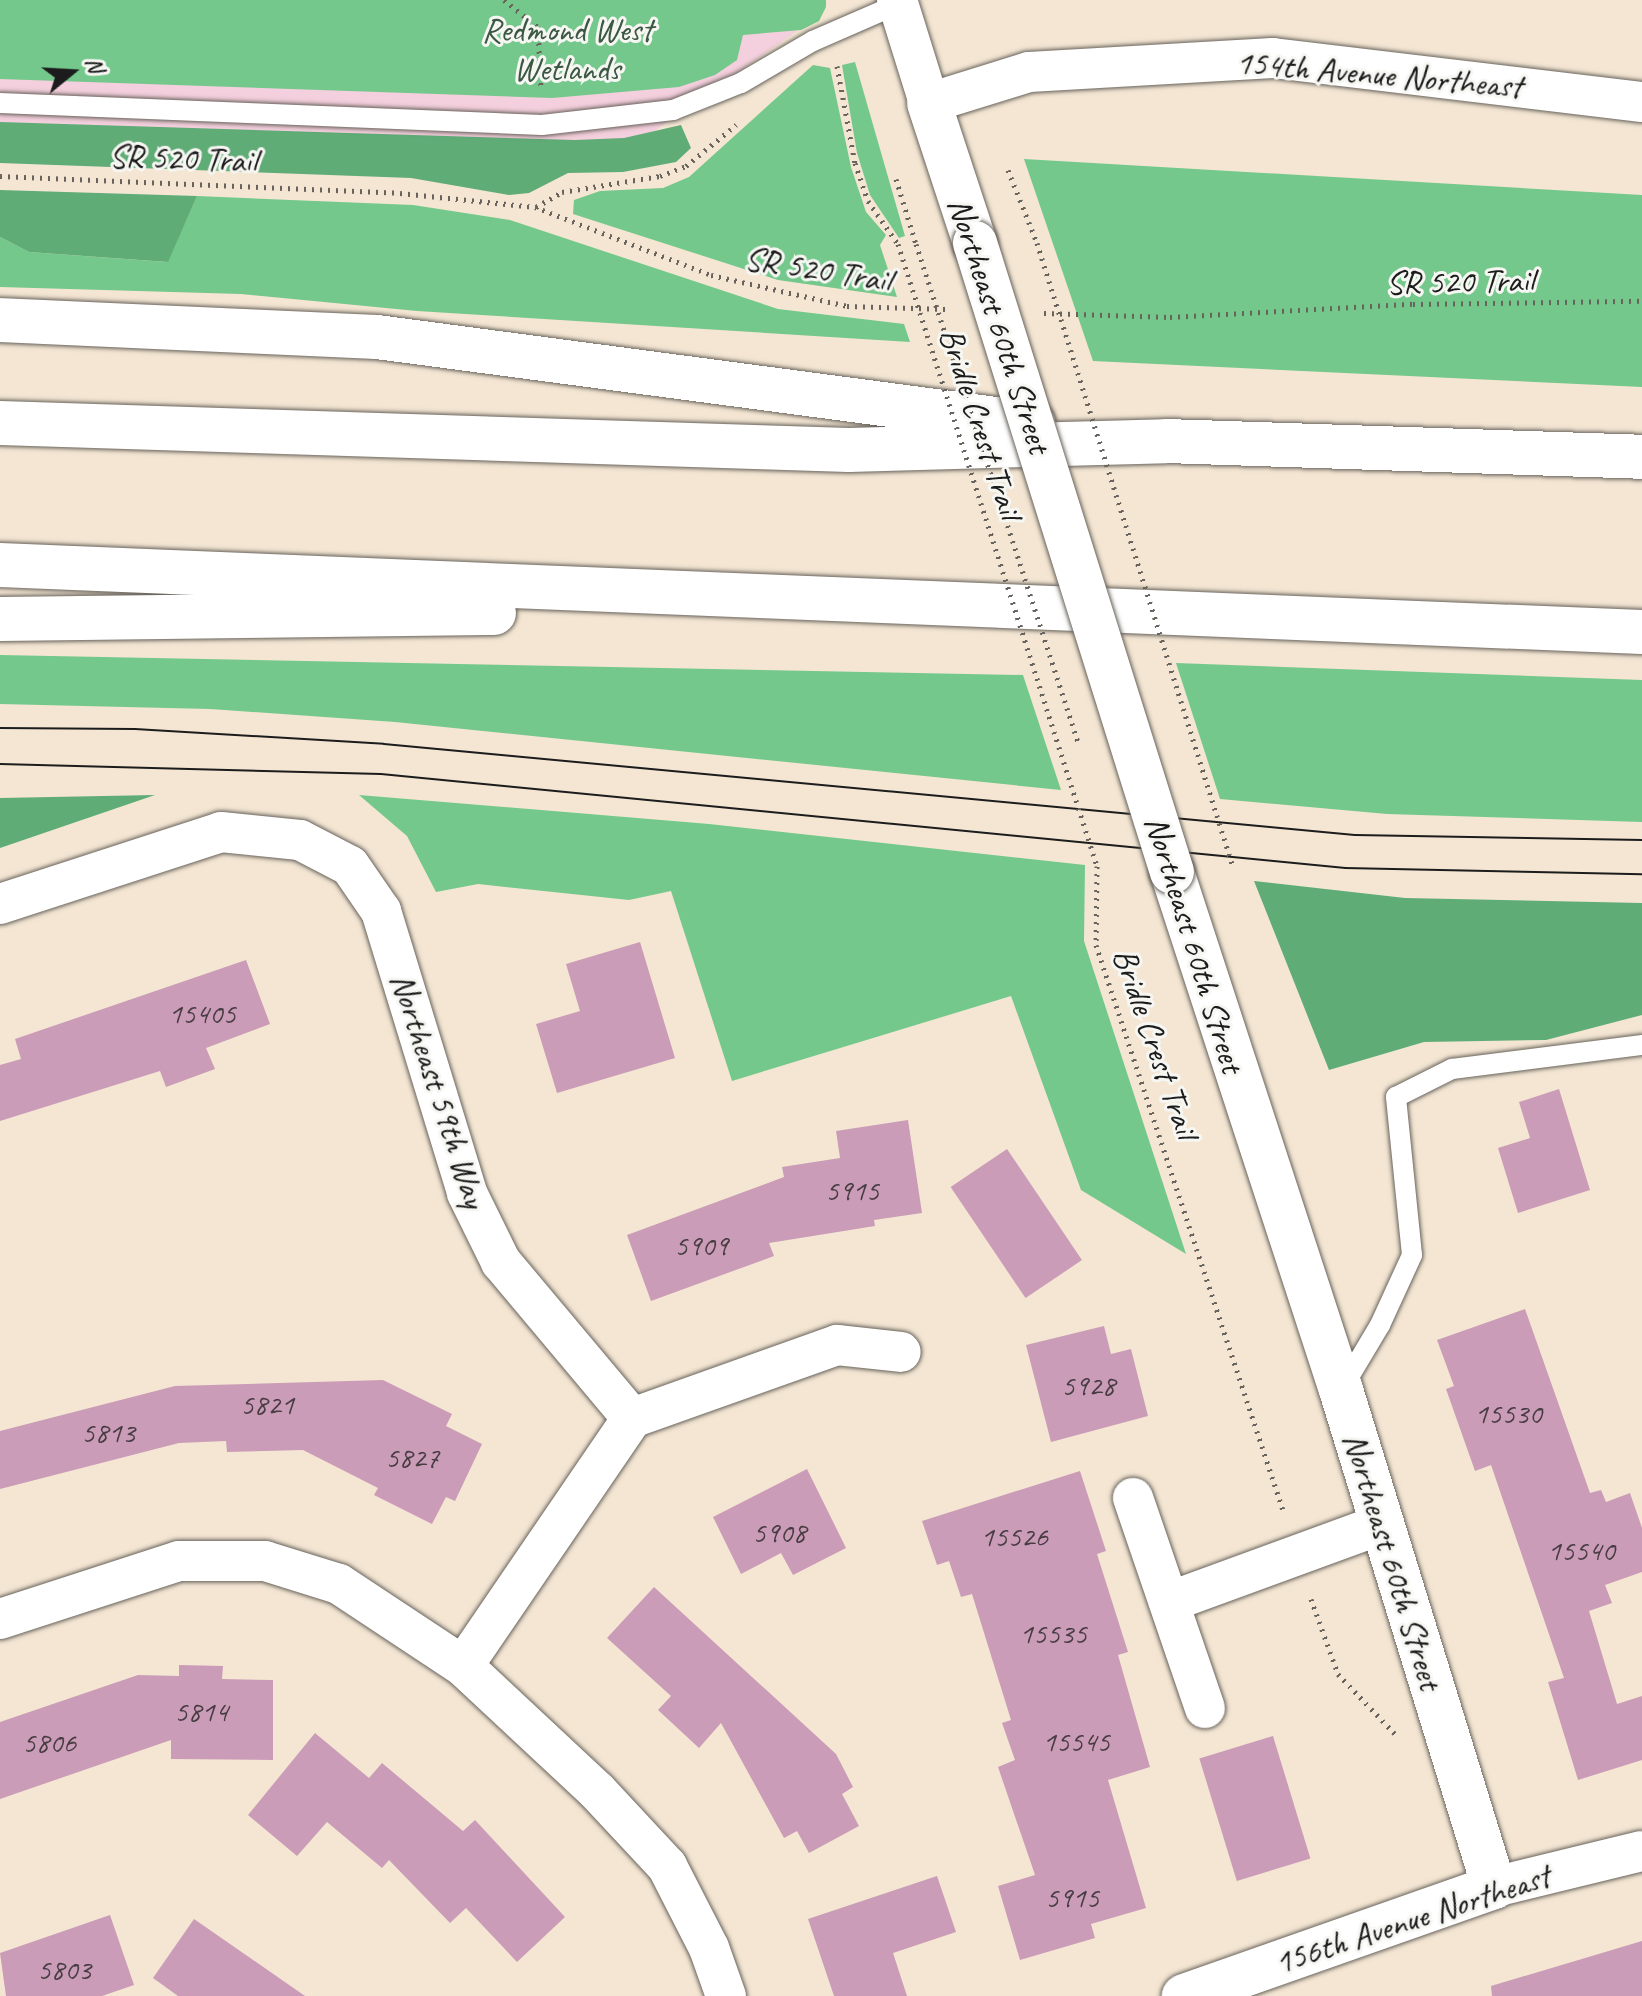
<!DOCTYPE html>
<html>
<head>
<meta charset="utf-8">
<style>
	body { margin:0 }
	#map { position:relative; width:1642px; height:1996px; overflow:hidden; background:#f4e6d3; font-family:Caveat,sans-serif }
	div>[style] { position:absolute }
	.built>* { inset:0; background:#f4cfdd }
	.green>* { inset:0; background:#74c88b }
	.forest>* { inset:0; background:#5fac77 }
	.building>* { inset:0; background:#ca9cb7; transform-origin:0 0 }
	.path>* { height:5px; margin-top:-2.5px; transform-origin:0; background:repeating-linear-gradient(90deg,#68635c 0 2px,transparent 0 8px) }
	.roads { filter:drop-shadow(0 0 2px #68635c) drop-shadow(0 0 2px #68635c) }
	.lane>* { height:20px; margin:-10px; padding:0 10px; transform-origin:10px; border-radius:10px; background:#fff }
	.street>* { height:40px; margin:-20px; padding:0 20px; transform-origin:20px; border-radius:20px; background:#fff }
	.secondary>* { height:44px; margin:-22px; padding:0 22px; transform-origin:22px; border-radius:22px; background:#fff }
	.highway>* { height:44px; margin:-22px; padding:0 22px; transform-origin:22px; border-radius:22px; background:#fff }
	.tram>* { height:2px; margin:-1px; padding:0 1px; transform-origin:1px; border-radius:1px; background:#1c1c1c }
	.path-bridge>* { height:5px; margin-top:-2.5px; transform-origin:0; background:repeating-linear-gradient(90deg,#68635c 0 2px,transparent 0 8px) }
	.bridges { filter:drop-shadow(0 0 2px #68635c) drop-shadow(0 0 2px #68635c) }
	.secondary-bridge>* { height:44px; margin:-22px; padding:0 22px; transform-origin:22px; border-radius:22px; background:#fff }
	span { translate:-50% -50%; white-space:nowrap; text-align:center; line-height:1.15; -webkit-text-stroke:6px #f6f6f2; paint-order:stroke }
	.number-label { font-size:30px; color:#483c43 }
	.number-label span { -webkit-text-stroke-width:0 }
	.park-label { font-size:34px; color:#3b5843 }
	.street-label { font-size:34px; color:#1c1c1c }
	.north { position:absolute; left:32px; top:32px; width:80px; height:80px; -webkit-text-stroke:6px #f6f6f2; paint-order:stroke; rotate:72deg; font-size:22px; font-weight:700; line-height:32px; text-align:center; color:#1c1c1c }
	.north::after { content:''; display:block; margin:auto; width:28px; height:36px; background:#1c1c1c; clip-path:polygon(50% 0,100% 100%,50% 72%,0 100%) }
</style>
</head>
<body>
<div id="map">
	<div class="built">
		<div style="clip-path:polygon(0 0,814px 0,818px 16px,626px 151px,0 127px)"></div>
	</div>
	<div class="green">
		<div style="clip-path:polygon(0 0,826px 0,826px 7px,819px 21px,801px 30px,743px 35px,737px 60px,715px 75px,679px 87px,552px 98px,0 79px)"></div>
		<div style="clip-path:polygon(855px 62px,905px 236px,899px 238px,870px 195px,857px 153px,842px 65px)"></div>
		<div style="clip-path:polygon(813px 65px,830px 68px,851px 167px,866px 212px,886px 235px,880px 245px,897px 297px,778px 280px,573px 214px,574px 200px,600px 191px,663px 188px,689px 177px)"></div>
		<div style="clip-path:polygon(1024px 159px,1642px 195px,1642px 387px,1093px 361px)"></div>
		<div style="clip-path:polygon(197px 196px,413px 205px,510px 220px,778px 309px,904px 324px,910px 342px,417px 311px,241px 294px,0 287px,0 237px,29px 252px,167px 262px)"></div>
		<div style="clip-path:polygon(0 655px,1023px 675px,1061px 790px,395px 722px,210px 709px,0 704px)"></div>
		<div style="clip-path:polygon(1176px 663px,1642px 680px,1642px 822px,1387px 814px,1220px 799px)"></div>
		<div style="clip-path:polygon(359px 795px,709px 824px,1085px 865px,1084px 941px,1186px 1254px,1081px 1190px,1011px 996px,732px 1081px,671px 891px,629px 900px,478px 884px,436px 892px,407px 836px)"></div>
	</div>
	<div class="forest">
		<div style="clip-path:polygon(0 122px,575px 140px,624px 138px,681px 125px,691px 148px,676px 162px,623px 172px,568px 173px,529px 193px,509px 195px,411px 178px,0 163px)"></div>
		<div style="clip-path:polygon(0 190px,33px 191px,197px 196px,168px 262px,29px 252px,0 237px)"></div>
		<div style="clip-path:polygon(155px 795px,0 848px,0 798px)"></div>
		<div style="clip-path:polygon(1254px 881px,1405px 898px,1642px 903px,1642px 1015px,1546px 1040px,1424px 1042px,1329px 1070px)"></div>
	</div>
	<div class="building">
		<div style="clip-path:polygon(640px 942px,675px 1058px,557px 1093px,536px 1024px,580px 1011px,566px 964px)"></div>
		<div style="clip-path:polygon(246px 960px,270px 1024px,206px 1048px,215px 1069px,166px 1087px,160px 1071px,0 1121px,0 1065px,21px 1059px,15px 1039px)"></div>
		<div style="clip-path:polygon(1559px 1089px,1590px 1190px,1518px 1213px,1498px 1148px,1530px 1138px,1519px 1102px)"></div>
		<div style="clip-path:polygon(908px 1120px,922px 1213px,874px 1220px,875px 1226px,769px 1243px,774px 1256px,651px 1301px,627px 1235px,784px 1177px,782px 1167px,840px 1158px,836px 1131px)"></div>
		<div style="left:1007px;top:1149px;width:134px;height:68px;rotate:56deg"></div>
		<div style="clip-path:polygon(1525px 1309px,1590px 1493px,1601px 1490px,1606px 1502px,1630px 1493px,1642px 1528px,1642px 1572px,1605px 1585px,1612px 1603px,1589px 1611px,1617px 1704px,1642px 1696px,1642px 1760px,1578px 1780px,1548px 1682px,1564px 1678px,1491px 1465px,1475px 1471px,1446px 1389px,1454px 1386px,1437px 1340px)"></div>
		<div style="clip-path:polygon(1104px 1326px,1111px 1354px,1131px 1349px,1148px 1416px,1051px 1442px,1026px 1345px)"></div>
		<div style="clip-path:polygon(383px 1380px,452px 1414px,446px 1426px,482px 1444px,455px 1501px,446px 1497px,432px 1524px,374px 1495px,378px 1488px,303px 1450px,227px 1452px,226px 1441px,179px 1443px,0 1489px,0 1431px,175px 1386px)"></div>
		<div style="clip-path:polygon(807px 1469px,846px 1548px,793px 1575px,781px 1553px,741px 1574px,713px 1517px)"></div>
		<div style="clip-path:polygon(1080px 1471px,1106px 1551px,1097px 1554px,1128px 1652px,1118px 1655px,1150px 1767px,1108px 1780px,1146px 1908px,1091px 1924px,1095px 1938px,1020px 1960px,998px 1886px,1035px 1875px,998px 1767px,1015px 1760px,1002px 1723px,1011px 1720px,972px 1594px,961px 1597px,949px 1561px,937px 1565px,922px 1521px)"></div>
		<div style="clip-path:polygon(654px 1587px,836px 1754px,853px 1787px,842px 1794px,859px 1826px,809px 1853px,797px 1831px,784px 1838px,721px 1723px,699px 1748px,658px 1710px,671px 1696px,607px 1638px)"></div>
		<div style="clip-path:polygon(179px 1665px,223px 1666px,222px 1679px,273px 1680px,273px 1760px,171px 1759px,171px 1740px,0 1799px,0 1722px,138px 1675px,179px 1676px)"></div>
		<div style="clip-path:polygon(315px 1733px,369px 1778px,382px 1763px,463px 1831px,475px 1820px,565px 1917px,517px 1962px,466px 1908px,450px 1923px,389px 1860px,382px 1868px,327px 1822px,297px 1856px,248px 1815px)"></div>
		<div style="left:1273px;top:1736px;width:128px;height:77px;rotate:73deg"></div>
		<div style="clip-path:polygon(937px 1876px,956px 1932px,893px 1953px,907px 1996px,834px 1996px,808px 1919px)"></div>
		<div style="clip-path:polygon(110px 1915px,134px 1985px,102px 1996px,6px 1996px,0 1953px)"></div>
		<div style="clip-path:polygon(194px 1919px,305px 1996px,178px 1996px,153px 1978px)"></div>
		<div style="clip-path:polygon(1642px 1941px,1642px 1996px,1492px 1996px,1491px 1986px)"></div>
	</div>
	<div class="path">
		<div style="left:504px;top:0;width:43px;rotate:38.5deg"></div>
		<div style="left:538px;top:27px;width:63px;rotate:87.3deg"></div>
		<div style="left:837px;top:66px;width:99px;rotate:79.5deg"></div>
		<div style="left:855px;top:163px;width:40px;rotate:71.1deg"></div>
		<div style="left:868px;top:201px;width:52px;rotate:55.1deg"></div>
		<div style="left:1008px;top:170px;width:79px;rotate:68.3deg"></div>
		<div style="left:0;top:176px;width:400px;rotate:2.4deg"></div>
		<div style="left:400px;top:193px;width:136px;rotate:5.9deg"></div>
		<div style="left:535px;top:207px;width:189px;rotate:21.1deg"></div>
		<div style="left:711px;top:275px;width:139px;rotate:12.8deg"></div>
		<div style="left:847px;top:306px;width:99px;rotate:1.7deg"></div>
		<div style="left:896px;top:179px;width:68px;rotate:72.9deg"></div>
		<div style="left:536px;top:207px;width:30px;rotate:-30deg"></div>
		<div style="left:562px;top:192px;width:99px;rotate:-9.3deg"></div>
		<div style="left:660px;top:176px;width:28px;rotate:-21deg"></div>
		<div style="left:686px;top:166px;width:65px;rotate:-39.4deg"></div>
		<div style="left:1044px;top:313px;width:126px;rotate:1.8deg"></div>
		<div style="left:1170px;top:317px;width:243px;rotate:-3.1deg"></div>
		<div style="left:1413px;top:304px;width:229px;rotate:-0.8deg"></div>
		<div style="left:1097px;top:866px;width:79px;rotate:90.7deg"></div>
		<div style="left:1096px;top:945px;width:598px;rotate:71.69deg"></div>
		<div style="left:1311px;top:1599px;width:80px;rotate:70.2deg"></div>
		<div style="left:1338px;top:1674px;width:86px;rotate:46.4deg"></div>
	</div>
	<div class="roads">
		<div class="lane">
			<div style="left:0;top:103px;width:542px;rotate:2.32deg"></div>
			<div style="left:542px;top:125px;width:132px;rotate:-6.5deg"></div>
			<div style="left:673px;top:110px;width:73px;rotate:-21.7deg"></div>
			<div style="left:741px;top:83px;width:83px;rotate:-30.3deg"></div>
			<div style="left:813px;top:41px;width:93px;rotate:-23.5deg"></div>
			<div style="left:1343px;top:1387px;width:72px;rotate:-59.2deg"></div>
			<div style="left:1380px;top:1325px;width:77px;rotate:-65.4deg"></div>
			<div style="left:1412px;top:1255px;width:159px;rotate:-95.8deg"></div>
			<div style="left:1396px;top:1097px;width:63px;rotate:-26.6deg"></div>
			<div style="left:1452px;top:1069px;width:192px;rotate:-7.2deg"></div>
		</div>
		<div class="street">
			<div style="left:897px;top:0;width:108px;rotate:72.7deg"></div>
			<div style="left:929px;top:103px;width:105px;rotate:-17.2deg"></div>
			<div style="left:1029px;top:72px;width:244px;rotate:-3.3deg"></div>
			<div style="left:1273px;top:58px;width:372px;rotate:6.8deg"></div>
			<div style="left:0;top:904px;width:232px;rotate:-18deg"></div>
			<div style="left:221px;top:832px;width:79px;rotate:5.8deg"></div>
			<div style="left:300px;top:840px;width:56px;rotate:27.5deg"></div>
			<div style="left:350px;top:866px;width:55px;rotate:55.4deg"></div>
			<div style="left:381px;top:911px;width:295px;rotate:73deg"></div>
			<div style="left:467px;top:1193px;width:77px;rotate:63.8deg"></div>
			<div style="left:501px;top:1262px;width:204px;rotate:50deg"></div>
			<div style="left:1133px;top:1498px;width:222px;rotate:71.1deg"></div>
			<div style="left:1169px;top:1602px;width:227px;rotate:-20.1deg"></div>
			<div style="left:0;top:1619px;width:188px;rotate:-18deg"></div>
			<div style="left:179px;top:1561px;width:86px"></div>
			<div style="left:265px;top:1561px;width:77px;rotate:17.3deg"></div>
			<div style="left:339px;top:1584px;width:149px;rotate:33.5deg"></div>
			<div style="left:463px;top:1666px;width:300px;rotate:-55.7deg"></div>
			<div style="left:632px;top:1418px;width:218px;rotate:-19.6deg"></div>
			<div style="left:837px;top:1345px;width:64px;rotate:6.2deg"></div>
			<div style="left:463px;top:1666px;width:183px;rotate:43deg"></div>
			<div style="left:597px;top:1791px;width:103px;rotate:47deg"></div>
			<div style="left:667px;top:1866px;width:92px;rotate:62.9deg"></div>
			<div style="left:709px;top:1948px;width:51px;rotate:70.5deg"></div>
			<div style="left:1494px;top:1887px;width:152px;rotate:-13.7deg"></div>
		</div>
		<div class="secondary">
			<div style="left:929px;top:103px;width:147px;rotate:71.8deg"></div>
			<div style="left:1172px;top:872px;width:545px;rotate:71.93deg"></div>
			<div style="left:1341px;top:1390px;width:520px;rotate:72.89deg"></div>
			<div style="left:1494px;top:1887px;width:329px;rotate:160.6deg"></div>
		</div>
		<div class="highway">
			<div style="left:0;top:320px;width:377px;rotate:2.6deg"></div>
			<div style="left:377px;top:337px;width:662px;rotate:7.55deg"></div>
			<div style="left:0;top:423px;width:849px;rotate:1.82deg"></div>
			<div style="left:849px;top:450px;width:317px;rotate:-1.6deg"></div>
			<div style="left:1166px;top:441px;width:476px;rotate:1.9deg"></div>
			<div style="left:0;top:565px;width:1643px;rotate:2.34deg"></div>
			<div style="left:0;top:619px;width:494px;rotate:-0.7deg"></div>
		</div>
	</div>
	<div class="tram">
		<div style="left:0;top:728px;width:135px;rotate:0.4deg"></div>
		<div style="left:135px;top:729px;width:249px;rotate:3.4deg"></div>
		<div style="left:384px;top:744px;width:975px;rotate:5.35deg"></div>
		<div style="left:1355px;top:835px;width:287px;rotate:1deg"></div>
		<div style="left:0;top:764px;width:381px;rotate:1.5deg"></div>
		<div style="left:381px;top:774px;width:969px;rotate:5.57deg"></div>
		<div style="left:1345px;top:868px;width:297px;rotate:1.2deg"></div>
	</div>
	<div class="path-bridge">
		<div style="left:1037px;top:243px;width:654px;rotate:72.56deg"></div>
		<div style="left:898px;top:244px;width:653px;rotate:72.26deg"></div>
		<div style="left:916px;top:244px;width:527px;rotate:71.98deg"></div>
	</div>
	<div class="bridges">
		<div class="secondary-bridge">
			<div style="left:975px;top:243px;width:659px;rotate:72.61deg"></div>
		</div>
	</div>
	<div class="number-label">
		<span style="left:202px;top:1013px">15405</span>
		<span style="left:852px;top:1190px">5915</span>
		<span style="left:701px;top:1245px">5909</span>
		<span style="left:1088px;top:1385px">5928</span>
		<span style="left:267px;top:1404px">5821</span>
		<span style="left:1508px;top:1413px">15530</span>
		<span style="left:108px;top:1432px">5813</span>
		<span style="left:412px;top:1457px">5827</span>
		<span style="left:779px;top:1532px">5908</span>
		<span style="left:1014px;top:1536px">15526</span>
		<span style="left:1581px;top:1550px">15540</span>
		<span style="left:1053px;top:1633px">15535</span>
		<span style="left:201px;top:1711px">5814</span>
		<span style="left:1076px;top:1741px">15545</span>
		<span style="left:49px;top:1742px">5806</span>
		<span style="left:1072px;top:1897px">5915</span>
		<span style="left:64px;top:1969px">5803</span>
	</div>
	<div class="park-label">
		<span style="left:567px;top:49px">Redmond West<br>Wetlands</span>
	</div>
	<div class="street-label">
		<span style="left:1379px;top:74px;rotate:5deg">154th Avenue Northeast</span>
		<span style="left:183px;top:158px;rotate:2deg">SR 520 Trail</span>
		<span style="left:818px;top:269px;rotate:9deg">SR 520 Trail</span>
		<span style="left:1460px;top:281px;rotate:-1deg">SR 520 Trail</span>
		<span style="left:1000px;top:325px;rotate:72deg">Northeast 60th Street</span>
		<span style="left:981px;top:423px;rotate:72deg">Bridle Crest Trail</span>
		<span style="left:1195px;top:944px;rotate:73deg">Northeast 60th Street</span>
		<span style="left:1156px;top:1043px;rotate:71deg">Bridle Crest Trail</span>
		<span style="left:439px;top:1090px;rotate:72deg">Northeast 59th Way</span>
		<span style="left:1393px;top:1561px;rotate:73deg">Northeast 60th Street</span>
		<span style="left:1412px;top:1919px;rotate:-18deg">156th Avenue Northeast</span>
	</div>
	<div class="north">N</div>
</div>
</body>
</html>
